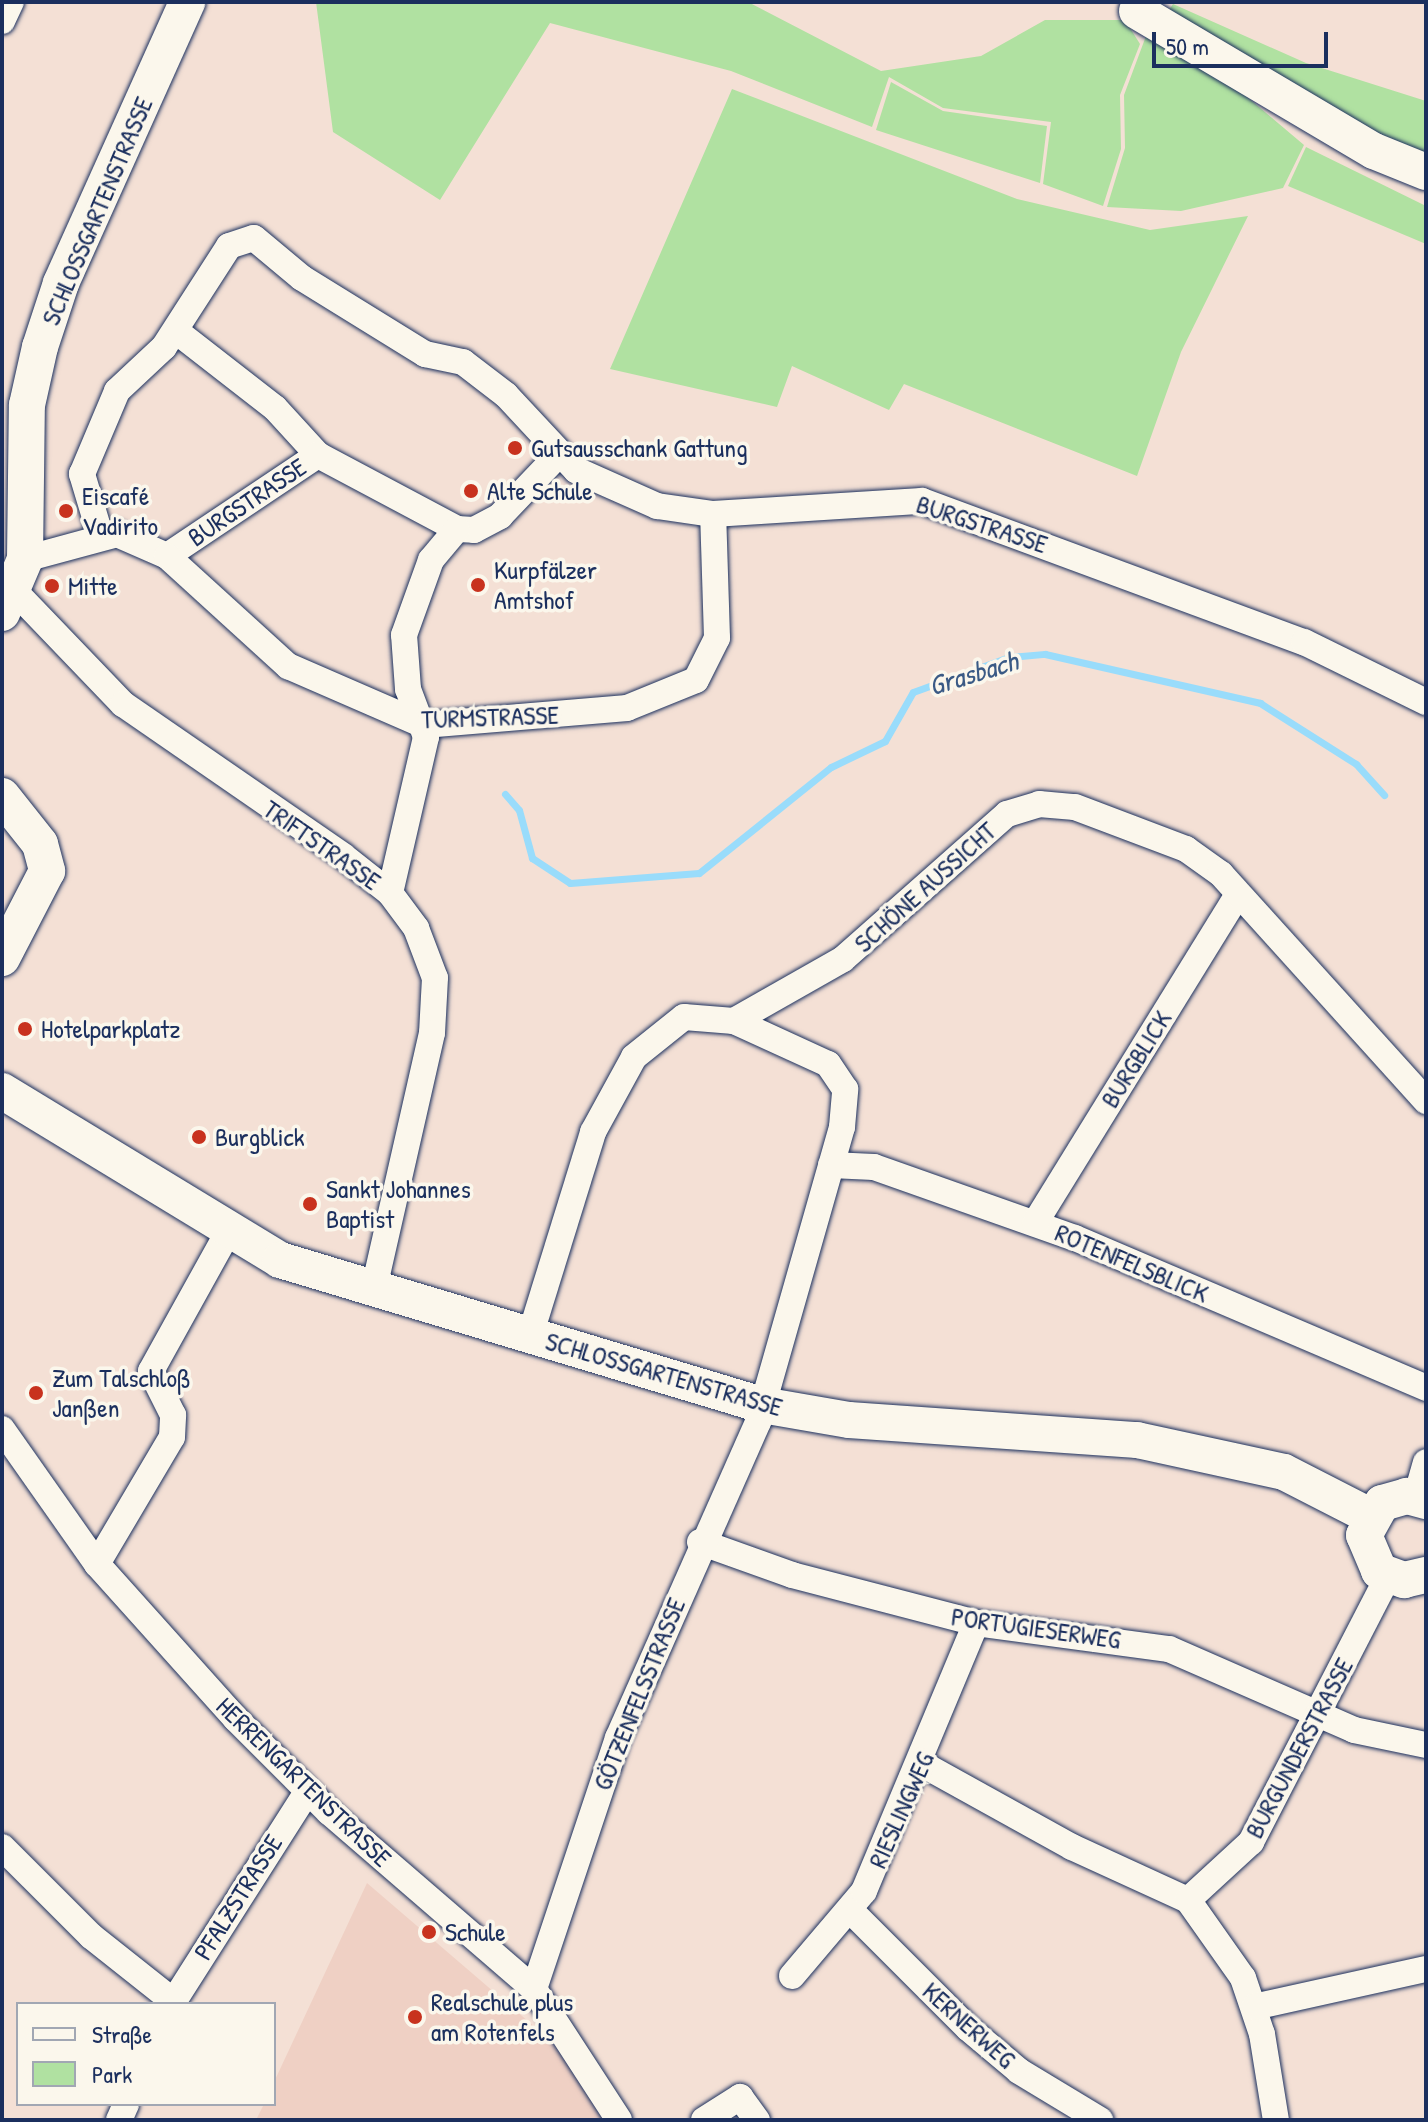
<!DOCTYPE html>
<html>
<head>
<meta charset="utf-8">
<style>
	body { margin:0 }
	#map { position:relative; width:1428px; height:2122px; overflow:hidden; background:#f4e0d5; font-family:"Patrick Hand",sans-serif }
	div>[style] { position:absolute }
	.built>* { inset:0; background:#efd0c4 }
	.green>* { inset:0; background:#b0e1a1 }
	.stream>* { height:7px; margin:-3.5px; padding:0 3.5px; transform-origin:3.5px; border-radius:3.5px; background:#99dcfb }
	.roads { filter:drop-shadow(0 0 2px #1b2f5e) drop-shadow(0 0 2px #1b2f5e) }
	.street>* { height:26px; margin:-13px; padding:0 13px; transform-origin:13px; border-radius:13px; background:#fbf7ec }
	.secondary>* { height:36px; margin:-18px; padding:0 18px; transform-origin:18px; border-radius:18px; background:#fbf7ec }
	.dots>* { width:22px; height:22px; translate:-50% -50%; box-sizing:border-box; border:4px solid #fbf7ec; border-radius:50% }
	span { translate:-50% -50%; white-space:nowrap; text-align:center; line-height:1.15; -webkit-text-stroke:7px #fbf7ec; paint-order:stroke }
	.street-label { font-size:26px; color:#1b2f5e }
	.poi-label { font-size:26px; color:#1b2f5e }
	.left { translate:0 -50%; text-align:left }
	.water-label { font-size:28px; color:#3a5a85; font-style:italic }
	.frame { position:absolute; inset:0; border:4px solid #1b2f5e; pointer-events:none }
	.legend { position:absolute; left:16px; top:2002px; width:260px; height:104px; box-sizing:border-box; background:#fbf7ec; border:2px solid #a1a7b3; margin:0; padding:10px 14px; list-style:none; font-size:24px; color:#1b2f5e }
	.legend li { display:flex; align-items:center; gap:16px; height:40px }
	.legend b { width:40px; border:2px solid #a1a7b3 }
	.scale { position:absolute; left:1152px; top:32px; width:176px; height:36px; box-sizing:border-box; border:4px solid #1b2f5e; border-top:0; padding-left:10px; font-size:24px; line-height:28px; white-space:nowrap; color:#1b2f5e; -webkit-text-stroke:6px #fbf7ec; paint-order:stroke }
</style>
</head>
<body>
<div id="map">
	<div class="built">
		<div style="clip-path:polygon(367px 1883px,557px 2046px,606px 2120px,256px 2120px,264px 2104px,274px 2104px,274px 2082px)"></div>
	</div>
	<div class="green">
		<div style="clip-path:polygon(316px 2px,748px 2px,881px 71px,981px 56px,1045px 20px,1125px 20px,1140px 44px,1120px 95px,1121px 149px,1103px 206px,1043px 184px,1051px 122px,943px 108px,889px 77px,872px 127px,731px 71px,550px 23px,440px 200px,333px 132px)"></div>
		<div style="clip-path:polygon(1173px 4px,1306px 63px,1426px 101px,1426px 153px,1386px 141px,1165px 16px)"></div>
		<div style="clip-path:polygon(1146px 36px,1240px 91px,1304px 145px,1283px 188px,1181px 211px,1107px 207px,1125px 148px,1124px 95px)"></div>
		<div style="clip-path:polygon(891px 82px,943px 111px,1047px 126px,1040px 183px,876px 130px)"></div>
		<div style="clip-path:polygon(732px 89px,1017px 199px,1150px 230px,1248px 216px,1181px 352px,1137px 476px,904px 384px,889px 410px,792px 366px,777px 407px,610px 369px)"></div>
		<div style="clip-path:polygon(1306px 147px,1426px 206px,1426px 244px,1288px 186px)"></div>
	</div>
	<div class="stream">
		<div style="left:505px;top:794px;width:21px;rotate:49deg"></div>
		<div style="left:519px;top:810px;width:50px;rotate:74.8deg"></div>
		<div style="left:532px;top:858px;width:45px;rotate:33.3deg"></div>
		<div style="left:570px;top:883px;width:129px;rotate:-4.4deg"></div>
		<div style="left:699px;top:873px;width:169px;rotate:-38.8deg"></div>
		<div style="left:831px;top:767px;width:60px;rotate:-25.7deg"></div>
		<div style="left:885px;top:741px;width:56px;rotate:-60.3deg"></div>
		<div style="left:913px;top:692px;width:102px;rotate:-20deg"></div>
		<div style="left:1009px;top:657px;width:36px;rotate:-5deg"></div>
		<div style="left:1045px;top:654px;width:221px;rotate:12.8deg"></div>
		<div style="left:1260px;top:703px;width:114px;rotate:32.4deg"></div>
		<div style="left:1356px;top:764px;width:42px;rotate:47.9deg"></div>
	</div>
	<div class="roads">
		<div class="street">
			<div style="left:2px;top:21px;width:21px;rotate:-65deg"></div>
			<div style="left:176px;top:331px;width:125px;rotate:37.9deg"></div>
			<div style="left:275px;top:408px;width:64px;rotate:47.5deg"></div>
			<div style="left:100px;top:534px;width:63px;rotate:-106.7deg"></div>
			<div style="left:82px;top:474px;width:90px;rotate:-67.1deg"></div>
			<div style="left:117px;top:391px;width:64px;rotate:-43.1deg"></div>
			<div style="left:164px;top:347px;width:120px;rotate:-57.2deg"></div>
			<div style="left:229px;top:246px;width:26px;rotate:-18deg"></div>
			<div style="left:254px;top:238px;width:62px;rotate:39.8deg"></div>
			<div style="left:302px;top:278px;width:145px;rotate:31.7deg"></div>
			<div style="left:425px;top:354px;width:39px;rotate:12deg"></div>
			<div style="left:463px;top:362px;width:54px;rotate:37.5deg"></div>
			<div style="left:506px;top:395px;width:103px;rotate:47deg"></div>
			<div style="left:576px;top:470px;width:89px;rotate:24deg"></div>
			<div style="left:657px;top:506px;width:57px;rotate:8.1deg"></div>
			<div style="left:713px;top:514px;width:209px;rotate:-3.6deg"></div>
			<div style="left:922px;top:501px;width:407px;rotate:20.3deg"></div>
			<div style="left:1304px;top:642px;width:136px;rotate:26.2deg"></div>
			<div style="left:167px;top:556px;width:182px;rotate:-33.8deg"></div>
			<div style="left:318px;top:455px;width:157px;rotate:28deg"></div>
			<div style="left:457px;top:529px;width:17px;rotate:3deg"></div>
			<div style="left:474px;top:530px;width:30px;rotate:-28deg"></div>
			<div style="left:500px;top:516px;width:84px;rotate:-46.4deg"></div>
			<div style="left:25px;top:559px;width:95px;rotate:-15.2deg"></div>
			<div style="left:117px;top:534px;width:55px;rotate:23.7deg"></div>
			<div style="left:167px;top:556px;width:164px;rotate:42.3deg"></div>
			<div style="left:288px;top:666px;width:148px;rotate:23.5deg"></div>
			<div style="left:424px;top:725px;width:204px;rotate:-4.8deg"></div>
			<div style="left:627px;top:708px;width:74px;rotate:-22.1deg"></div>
			<div style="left:696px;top:680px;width:47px;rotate:-63.4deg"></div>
			<div style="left:717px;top:638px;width:124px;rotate:-91.8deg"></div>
			<div style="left:2px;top:578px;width:175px;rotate:46.2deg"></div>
			<div style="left:123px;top:704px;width:267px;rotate:34.6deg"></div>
			<div style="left:343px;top:856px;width:60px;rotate:38.2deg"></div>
			<div style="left:390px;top:893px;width:44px;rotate:53.4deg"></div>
			<div style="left:416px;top:928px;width:53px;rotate:69.2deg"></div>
			<div style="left:435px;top:978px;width:55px;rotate:93.1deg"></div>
			<div style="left:432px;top:1033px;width:262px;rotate:102.8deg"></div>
			<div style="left:390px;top:893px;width:160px;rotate:-77deg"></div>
			<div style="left:426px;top:737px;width:51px;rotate:-110.6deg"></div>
			<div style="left:408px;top:689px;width:54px;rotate:-94.2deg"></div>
			<div style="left:404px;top:635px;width:80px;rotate:-70.2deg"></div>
			<div style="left:431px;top:560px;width:40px;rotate:-50deg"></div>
			<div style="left:831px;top:1165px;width:43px;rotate:2.7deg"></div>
			<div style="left:874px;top:1167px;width:213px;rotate:19.5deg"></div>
			<div style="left:1075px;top:1238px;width:382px;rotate:23.1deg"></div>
			<div style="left:1035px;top:1223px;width:384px;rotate:-58.3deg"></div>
			<div style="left:530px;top:1336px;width:214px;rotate:-72.8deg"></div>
			<div style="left:593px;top:1132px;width:85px;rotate:-61.3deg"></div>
			<div style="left:634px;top:1057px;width:64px;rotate:-38.7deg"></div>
			<div style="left:684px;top:1017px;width:50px;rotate:4.6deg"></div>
			<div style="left:734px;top:1021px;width:125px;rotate:-29.6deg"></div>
			<div style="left:843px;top:959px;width:219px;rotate:-41.5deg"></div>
			<div style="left:1007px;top:814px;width:34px;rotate:-17deg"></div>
			<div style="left:1039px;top:804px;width:36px;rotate:5deg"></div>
			<div style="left:1075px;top:807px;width:119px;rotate:20.7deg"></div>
			<div style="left:1186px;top:849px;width:43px;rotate:35.5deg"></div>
			<div style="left:1221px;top:874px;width:306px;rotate:47.9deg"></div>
			<div style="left:2px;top:1429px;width:165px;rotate:54.9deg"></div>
			<div style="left:97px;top:1564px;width:208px;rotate:48.1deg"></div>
			<div style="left:236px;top:1719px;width:132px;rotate:45deg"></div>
			<div style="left:329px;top:1812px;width:271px;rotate:40.8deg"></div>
			<div style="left:534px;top:1989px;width:156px;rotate:57deg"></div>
			<div style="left:1416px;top:1497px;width:36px;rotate:-74deg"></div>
			<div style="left:700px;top:1542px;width:98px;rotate:19.7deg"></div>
			<div style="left:792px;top:1575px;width:190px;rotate:14.6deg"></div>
			<div style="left:976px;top:1623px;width:195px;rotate:7.7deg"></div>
			<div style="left:1169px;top:1649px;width:202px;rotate:23.6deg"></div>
			<div style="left:1354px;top:1730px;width:74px;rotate:11.8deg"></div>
			<div style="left:97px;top:1564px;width:147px;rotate:-59.4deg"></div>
			<div style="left:172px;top:1437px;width:22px;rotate:-87deg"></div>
			<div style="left:173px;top:1415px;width:49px;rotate:-116.6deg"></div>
			<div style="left:151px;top:1371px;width:159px;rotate:-61deg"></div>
			<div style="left:922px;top:1764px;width:171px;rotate:29deg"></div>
			<div style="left:1072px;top:1847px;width:128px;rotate:24.6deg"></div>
			<div style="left:1188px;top:1900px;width:95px;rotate:54.8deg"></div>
			<div style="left:1243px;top:1978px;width:59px;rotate:71.3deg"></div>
			<div style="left:1262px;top:2034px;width:87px;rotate:80.8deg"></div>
			<div style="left:2px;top:1847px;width:126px;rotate:45deg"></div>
			<div style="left:91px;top:1936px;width:105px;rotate:38.4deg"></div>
			<div style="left:1188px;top:1900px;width:86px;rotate:-42.6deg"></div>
			<div style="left:1251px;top:1842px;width:299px;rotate:-62.7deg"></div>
			<div style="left:852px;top:1912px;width:164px;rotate:45deg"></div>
			<div style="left:968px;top:2028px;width:67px;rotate:40.1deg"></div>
			<div style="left:1019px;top:2071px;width:95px;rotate:31.2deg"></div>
			<div style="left:792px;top:1976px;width:111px;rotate:-49.7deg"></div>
			<div style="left:864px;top:1891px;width:290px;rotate:-67.3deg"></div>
			<div style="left:534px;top:1989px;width:265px;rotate:-71.5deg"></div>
			<div style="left:618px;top:1738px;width:346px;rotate:-66.1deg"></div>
			<div style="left:758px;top:1422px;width:307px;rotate:-74.1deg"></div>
			<div style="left:842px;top:1127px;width:38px;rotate:-85deg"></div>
			<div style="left:845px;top:1089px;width:30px;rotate:-124deg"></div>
			<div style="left:828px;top:1064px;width:103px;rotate:-155.4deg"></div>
			<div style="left:172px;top:2004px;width:251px;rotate:-57.5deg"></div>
			<div style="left:1254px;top:2007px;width:176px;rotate:-12.5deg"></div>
			<div style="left:119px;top:2120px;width:17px;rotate:-66deg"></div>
			<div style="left:704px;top:2120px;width:43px;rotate:-32.6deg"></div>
			<div style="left:740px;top:2097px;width:29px;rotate:54deg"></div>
		</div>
		<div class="secondary">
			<div style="left:1137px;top:11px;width:275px;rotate:30.6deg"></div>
			<div style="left:1374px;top:151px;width:56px;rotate:22deg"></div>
			<div style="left:2px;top:613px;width:59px;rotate:-66.9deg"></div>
			<div style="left:25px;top:559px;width:154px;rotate:-89.3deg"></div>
			<div style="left:27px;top:405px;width:59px;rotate:-77.4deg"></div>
			<div style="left:40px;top:347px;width:67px;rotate:-71.8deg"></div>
			<div style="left:61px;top:283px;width:308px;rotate:-65.8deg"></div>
			<div style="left:2px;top:796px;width:61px;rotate:51.6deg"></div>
			<div style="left:40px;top:844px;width:28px;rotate:75deg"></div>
			<div style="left:47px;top:871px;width:98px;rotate:117.3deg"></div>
			<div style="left:2px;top:1091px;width:325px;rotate:31.3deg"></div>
			<div style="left:280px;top:1260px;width:503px;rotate:16.74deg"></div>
			<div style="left:762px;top:1405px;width:88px;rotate:9.8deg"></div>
			<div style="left:849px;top:1420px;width:289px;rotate:4deg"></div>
			<div style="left:1137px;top:1440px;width:150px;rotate:12.3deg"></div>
			<div style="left:1284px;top:1472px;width:97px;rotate:27.1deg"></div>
			<div style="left:1426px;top:1501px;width:20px;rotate:-165deg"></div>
			<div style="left:1407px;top:1496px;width:26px;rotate:164deg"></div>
			<div style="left:1382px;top:1503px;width:37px;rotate:119deg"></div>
			<div style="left:1364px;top:1535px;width:39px;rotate:67deg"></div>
			<div style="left:1379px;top:1571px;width:27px;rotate:20deg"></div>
			<div style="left:1404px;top:1580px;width:23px;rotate:-13deg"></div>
		</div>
	</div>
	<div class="dots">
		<div style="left:515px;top:448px;background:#c8321e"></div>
		<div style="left:471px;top:491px;background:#c8321e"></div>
		<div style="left:66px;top:511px;background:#c8321e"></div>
		<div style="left:478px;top:585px;background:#c8321e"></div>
		<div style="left:52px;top:586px;background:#c8321e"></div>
		<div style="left:25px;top:1029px;background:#c8321e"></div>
		<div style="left:199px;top:1137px;background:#c8321e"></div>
		<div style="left:310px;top:1204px;background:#c8321e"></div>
		<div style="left:36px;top:1393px;background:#c8321e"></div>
		<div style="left:429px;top:1932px;background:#c8321e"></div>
		<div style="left:415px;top:2017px;background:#c8321e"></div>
	</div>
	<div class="street-label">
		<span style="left:97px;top:211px;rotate:-67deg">SCHLOSSGARTENSTRASSE</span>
		<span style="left:247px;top:502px;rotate:-34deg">BURGSTRASSE</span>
		<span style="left:982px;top:524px;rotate:18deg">BURGSTRASSE</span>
		<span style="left:490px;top:717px;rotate:-2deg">TURMSTRASSE</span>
		<span style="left:322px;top:845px;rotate:35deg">TRIFTSTRASSE</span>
		<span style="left:925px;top:887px;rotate:-42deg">SCHÖNE AUSSICHT</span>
		<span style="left:1136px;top:1059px;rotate:-58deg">BURGBLICK</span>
		<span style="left:1132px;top:1263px;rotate:23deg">ROTENFELSBLICK</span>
		<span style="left:664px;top:1374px;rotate:16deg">SCHLOSSGARTENSTRASSE</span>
		<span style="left:1036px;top:1628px;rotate:8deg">PORTUGIESERWEG</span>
		<span style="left:639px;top:1694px;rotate:-68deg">GÖTZENFELSSTRASSE</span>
		<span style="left:1299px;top:1748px;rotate:-62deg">BURGUNDERSTRASSE</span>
		<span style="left:304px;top:1782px;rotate:44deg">HERRENGARTENSTRASSE</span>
		<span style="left:901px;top:1810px;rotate:-66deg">RIESLINGWEG</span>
		<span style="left:238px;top:1897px;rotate:-58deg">PFALZSTRASSE</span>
		<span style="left:969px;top:2025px;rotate:42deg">KERNERWEG</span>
	</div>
	<div class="poi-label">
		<span class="left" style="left:531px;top:448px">Gutsausschank Gattung</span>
		<span class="left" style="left:487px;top:491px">Alte Schule</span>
		<span class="left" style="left:82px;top:511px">Eiscafé<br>Vadirito</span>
		<span class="left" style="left:494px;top:585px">Kurpfälzer<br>Amtshof</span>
		<span class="left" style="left:68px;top:586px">Mitte</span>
		<span class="left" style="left:41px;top:1029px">Hotelparkplatz</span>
		<span class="left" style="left:215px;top:1137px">Burgblick</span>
		<span class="left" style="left:326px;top:1204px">Sankt Johannes<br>Baptist</span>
		<span class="left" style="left:52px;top:1393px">Zum Talschloß<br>Janßen</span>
		<span class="left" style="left:445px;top:1932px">Schule</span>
		<span class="left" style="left:431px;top:2017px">Realschule plus<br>am Rotenfels</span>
	</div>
	<div class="water-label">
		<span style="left:973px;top:673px;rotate:-17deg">Grasbach</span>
	</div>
	<div class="frame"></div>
	<ul class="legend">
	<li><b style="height:10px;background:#fbf7ec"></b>Straße</li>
	<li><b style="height:22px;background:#b0e1a1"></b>Park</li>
	</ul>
	<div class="scale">50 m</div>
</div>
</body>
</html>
